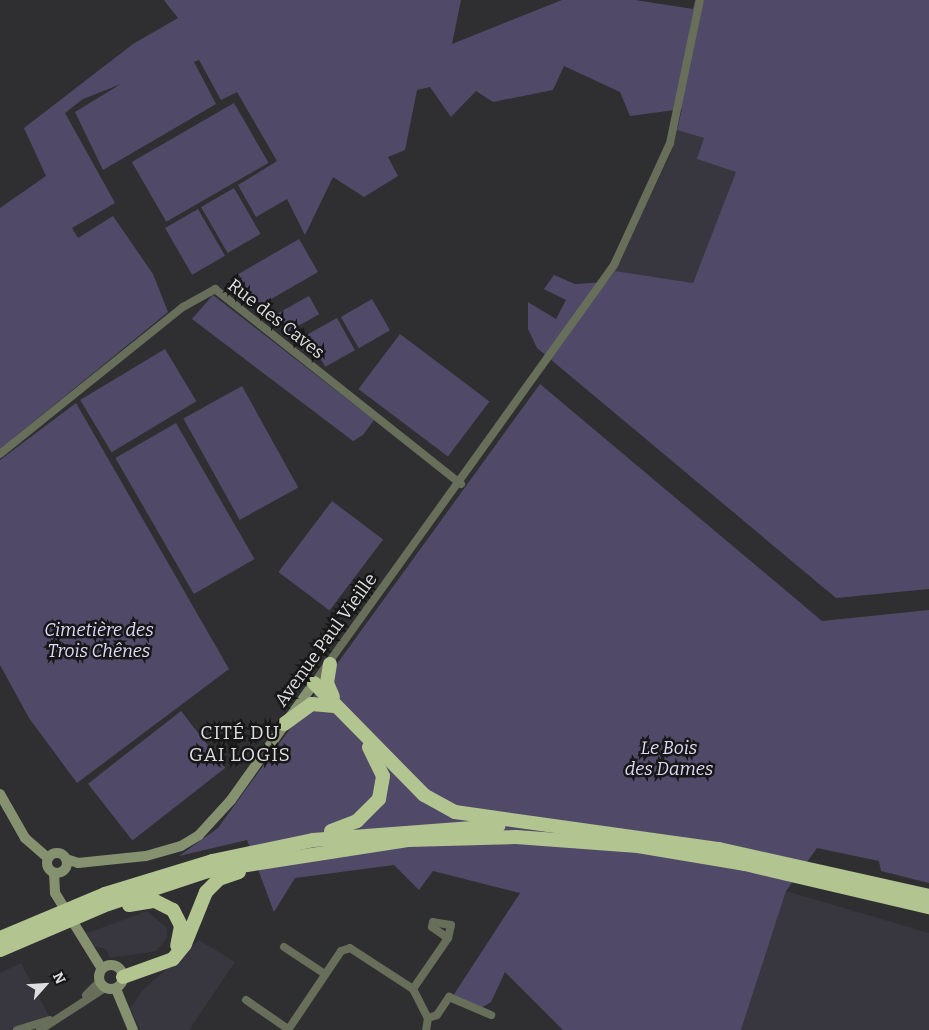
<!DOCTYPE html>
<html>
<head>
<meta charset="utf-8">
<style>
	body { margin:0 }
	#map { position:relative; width:929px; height:1030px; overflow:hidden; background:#2f2f31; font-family:Bitter,serif }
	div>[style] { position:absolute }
	.built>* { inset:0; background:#38373f }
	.green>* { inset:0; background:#504a68; transform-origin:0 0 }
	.street>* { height:8px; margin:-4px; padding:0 4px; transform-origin:4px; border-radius:4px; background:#676e59 }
	.secondary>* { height:10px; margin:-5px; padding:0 5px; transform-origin:5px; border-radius:5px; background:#85916f }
	.secondary>.ring { margin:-5px; padding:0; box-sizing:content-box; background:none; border:10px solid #85916f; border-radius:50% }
	.highway>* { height:14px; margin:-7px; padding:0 7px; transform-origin:7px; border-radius:7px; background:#b2c48f }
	span { translate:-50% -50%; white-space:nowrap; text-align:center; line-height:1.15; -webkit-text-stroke:5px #181718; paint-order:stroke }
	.street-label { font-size:18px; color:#dedddf }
	.park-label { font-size:18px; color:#ded9f8; font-style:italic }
	.neighbourhood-label { font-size:19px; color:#dedddf; letter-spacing:1px }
	.north { position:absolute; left:20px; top:960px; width:50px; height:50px; -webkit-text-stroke:4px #181718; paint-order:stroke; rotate:64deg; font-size:14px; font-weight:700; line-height:20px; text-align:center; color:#dedddf }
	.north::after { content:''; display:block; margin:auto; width:18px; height:22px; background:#dedddf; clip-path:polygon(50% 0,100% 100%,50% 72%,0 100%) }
</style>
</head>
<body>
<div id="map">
	<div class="built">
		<div style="clip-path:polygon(677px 130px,704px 138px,698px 159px,736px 172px,693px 283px,615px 271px,670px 155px)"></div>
		<div style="clip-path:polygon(786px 891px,929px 933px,929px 1030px,741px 1030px)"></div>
		<div style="clip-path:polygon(147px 911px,167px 928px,167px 938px,156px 951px,110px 958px,106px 949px,93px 946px,85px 934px)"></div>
		<div style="clip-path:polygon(199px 940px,235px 962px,189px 1030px,140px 1030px,130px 1008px,143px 990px)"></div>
		<div style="clip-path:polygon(21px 963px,51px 1020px,33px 1030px,0 1030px,0 973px)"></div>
	</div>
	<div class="green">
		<div style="clip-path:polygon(164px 0,461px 0,452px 44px,562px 0,635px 0,693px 9px,695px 0,929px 0,929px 589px,836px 598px,537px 348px,528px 329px,528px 302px,556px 319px,566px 300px,544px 289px,554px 275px,575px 284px,607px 282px,615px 271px,693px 283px,736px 172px,697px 159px,704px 138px,677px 130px,682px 109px,630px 116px,620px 92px,564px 66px,553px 90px,493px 102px,476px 91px,451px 117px,430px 87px,417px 90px,405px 150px,388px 157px,398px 176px,364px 197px,333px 177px,305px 235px,287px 199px,256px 217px,238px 185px,277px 161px,237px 92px,221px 100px,199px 60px,194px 62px,216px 104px,103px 170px,75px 112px,121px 84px,83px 99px,65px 113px,115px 203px,72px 228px,78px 238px,113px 216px,153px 274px,168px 312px,0 449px,0 208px,46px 176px,24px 128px,133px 44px,178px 18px)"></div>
		<div style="left:234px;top:103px;width:69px;height:118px;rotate:60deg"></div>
		<div style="left:234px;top:188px;width:53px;height:38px;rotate:60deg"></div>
		<div style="left:198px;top:209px;width:54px;height:38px;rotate:60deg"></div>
		<div style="left:299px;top:239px;width:38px;height:70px;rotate:60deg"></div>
		<div style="clip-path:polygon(213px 295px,374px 420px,363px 435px,353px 441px,192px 319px)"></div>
		<div style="left:309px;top:296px;width:21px;height:38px;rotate:61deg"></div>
		<div style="left:372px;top:299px;width:36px;height:36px;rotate:60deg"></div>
		<div style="left:337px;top:318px;width:37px;height:34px;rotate:61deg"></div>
		<div style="left:400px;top:334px;width:112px;height:69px;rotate:37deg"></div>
		<div style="left:165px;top:349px;width:61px;height:99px;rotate:59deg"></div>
		<div style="clip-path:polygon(540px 384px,822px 621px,929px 610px,929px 883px,881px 871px,879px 861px,817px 848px,786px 891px,741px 1030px,563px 1030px,505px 972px,491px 1002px,481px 1008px,453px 996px,520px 893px,433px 871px,419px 890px,394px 865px,295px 878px,274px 912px,247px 840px,179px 856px,218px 828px)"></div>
		<div style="left:242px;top:386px;width:116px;height:67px;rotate:61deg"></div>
		<div style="clip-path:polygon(76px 403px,229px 669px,77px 783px,29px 718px,0 665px,0 460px)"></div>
		<div style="left:176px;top:423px;width:157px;height:70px;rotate:60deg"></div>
		<div style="left:332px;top:501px;width:64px;height:89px;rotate:37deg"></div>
		<div style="left:181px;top:711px;width:72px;height:118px;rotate:52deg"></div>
	</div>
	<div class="street">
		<div style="left:0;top:454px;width:235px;rotate:-38.8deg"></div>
		<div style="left:183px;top:307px;width:37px;rotate:-29deg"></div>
		<div style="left:215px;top:289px;width:314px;rotate:38.4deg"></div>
		<div style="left:314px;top:683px;width:515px;rotate:-54.33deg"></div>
		<div style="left:614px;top:265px;width:134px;rotate:-65.3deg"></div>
		<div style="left:670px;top:143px;width:146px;rotate:-78.2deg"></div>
		<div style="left:284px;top:947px;width:49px;rotate:33.4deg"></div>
		<div style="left:413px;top:989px;width:62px;rotate:-55.5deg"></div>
		<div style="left:448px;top:938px;width:13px;rotate:-77deg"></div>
		<div style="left:451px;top:925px;width:18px;rotate:-171deg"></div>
		<div style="left:433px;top:922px;width:5px;rotate:101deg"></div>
		<div style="left:432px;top:927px;width:19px;rotate:35deg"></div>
		<div style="left:86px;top:995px;width:18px;rotate:-45deg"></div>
		<div style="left:246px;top:1000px;width:51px;rotate:34.6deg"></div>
		<div style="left:428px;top:1018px;width:9px;rotate:-18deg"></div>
		<div style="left:437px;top:1015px;width:22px;rotate:-56deg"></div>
		<div style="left:449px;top:997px;width:46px;rotate:23.2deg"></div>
		<div style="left:17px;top:1030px;width:34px;rotate:-17deg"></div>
		<div style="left:40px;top:1030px;width:77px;rotate:-32.9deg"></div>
		<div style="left:288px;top:1030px;width:95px;rotate:-56.1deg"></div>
		<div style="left:341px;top:951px;width:9px;rotate:-18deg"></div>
		<div style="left:350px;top:948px;width:75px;rotate:33.1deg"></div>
		<div style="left:413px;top:989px;width:33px;rotate:63deg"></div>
		<div style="left:428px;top:1018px;width:12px;rotate:99deg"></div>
	</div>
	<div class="secondary">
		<div style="left:0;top:794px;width:51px;rotate:60.4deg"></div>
		<div style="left:25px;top:838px;width:30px;rotate:41deg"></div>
		<div class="ring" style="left:47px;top:853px;width:10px;height:10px"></div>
		<div style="left:66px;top:859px;width:13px;rotate:18deg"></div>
		<div style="left:78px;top:863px;width:68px;rotate:-5.9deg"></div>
		<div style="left:146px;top:856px;width:36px;rotate:-16deg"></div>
		<div style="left:181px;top:846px;width:21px;rotate:-31deg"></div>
		<div style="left:199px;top:835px;width:47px;rotate:-47.6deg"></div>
		<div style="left:231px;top:800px;width:143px;rotate:-54.6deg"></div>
		<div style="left:54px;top:873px;width:20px;rotate:87deg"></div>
		<div style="left:55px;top:893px;width:89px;rotate:58.3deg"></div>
		<div class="ring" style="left:99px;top:965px;width:14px;height:14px"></div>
		<div style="left:116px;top:989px;width:44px;rotate:67.5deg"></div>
	</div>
	<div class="highway">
		<div style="left:330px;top:664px;width:19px;rotate:99deg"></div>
		<div style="left:327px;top:683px;width:15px;rotate:67deg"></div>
		<div style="left:314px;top:683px;width:157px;rotate:45.5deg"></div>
		<div style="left:424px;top:795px;width:35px;rotate:29deg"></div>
		<div style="left:455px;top:812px;width:267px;rotate:8deg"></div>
		<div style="left:719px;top:849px;width:215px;rotate:12.6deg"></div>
		<div style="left:284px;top:724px;width:34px;rotate:-36deg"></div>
		<div style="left:312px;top:704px;width:22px;rotate:5deg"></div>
		<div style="left:331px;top:831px;width:28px;rotate:-21deg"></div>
		<div style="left:357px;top:821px;width:31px;rotate:-45deg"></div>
		<div style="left:379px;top:799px;width:23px;rotate:-80deg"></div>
		<div style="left:383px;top:776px;width:32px;rotate:-116deg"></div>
		<div style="left:129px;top:905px;width:26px;rotate:-9deg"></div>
		<div style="left:155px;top:901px;width:20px;rotate:27deg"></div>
		<div style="left:173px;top:910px;width:18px;rotate:63deg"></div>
		<div style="left:181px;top:926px;width:20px;rotate:101deg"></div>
		<div style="left:0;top:938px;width:114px;rotate:-22.7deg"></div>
		<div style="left:105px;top:894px;width:112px;rotate:-17.1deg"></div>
		<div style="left:212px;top:861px;width:103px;rotate:-11.7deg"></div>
		<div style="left:313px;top:840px;width:186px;rotate:-4.3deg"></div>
		<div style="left:0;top:950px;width:117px;rotate:-23.1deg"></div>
		<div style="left:108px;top:904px;width:105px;rotate:-18.3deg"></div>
		<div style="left:208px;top:871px;width:202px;rotate:-8.8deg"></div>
		<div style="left:408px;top:840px;width:108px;rotate:-1.6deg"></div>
		<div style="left:516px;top:837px;width:122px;rotate:4.2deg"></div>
		<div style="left:638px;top:846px;width:109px;rotate:9.5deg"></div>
		<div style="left:745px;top:864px;width:189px;rotate:13.2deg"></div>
		<div style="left:123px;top:977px;width:53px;rotate:-19.8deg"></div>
		<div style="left:173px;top:959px;width:19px;rotate:-51deg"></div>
		<div style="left:185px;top:944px;width:56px;rotate:-68deg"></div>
		<div style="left:206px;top:892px;width:18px;rotate:-45deg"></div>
		<div style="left:219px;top:879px;width:21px;rotate:-19deg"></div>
	</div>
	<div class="street-label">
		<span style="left:276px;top:319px;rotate:38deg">Rue des Caves</span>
		<span style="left:326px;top:640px;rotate:-54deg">Avenue Paul Vieille</span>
	</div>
	<div class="park-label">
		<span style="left:99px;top:641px">Cimetière des<br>Trois Chênes</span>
		<span style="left:669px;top:759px">Le Bois<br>des Dames</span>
	</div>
	<div class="neighbourhood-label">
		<span style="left:240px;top:744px">CITÉ DU<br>GAI LOGIS</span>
	</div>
	<div class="north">N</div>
</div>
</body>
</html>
